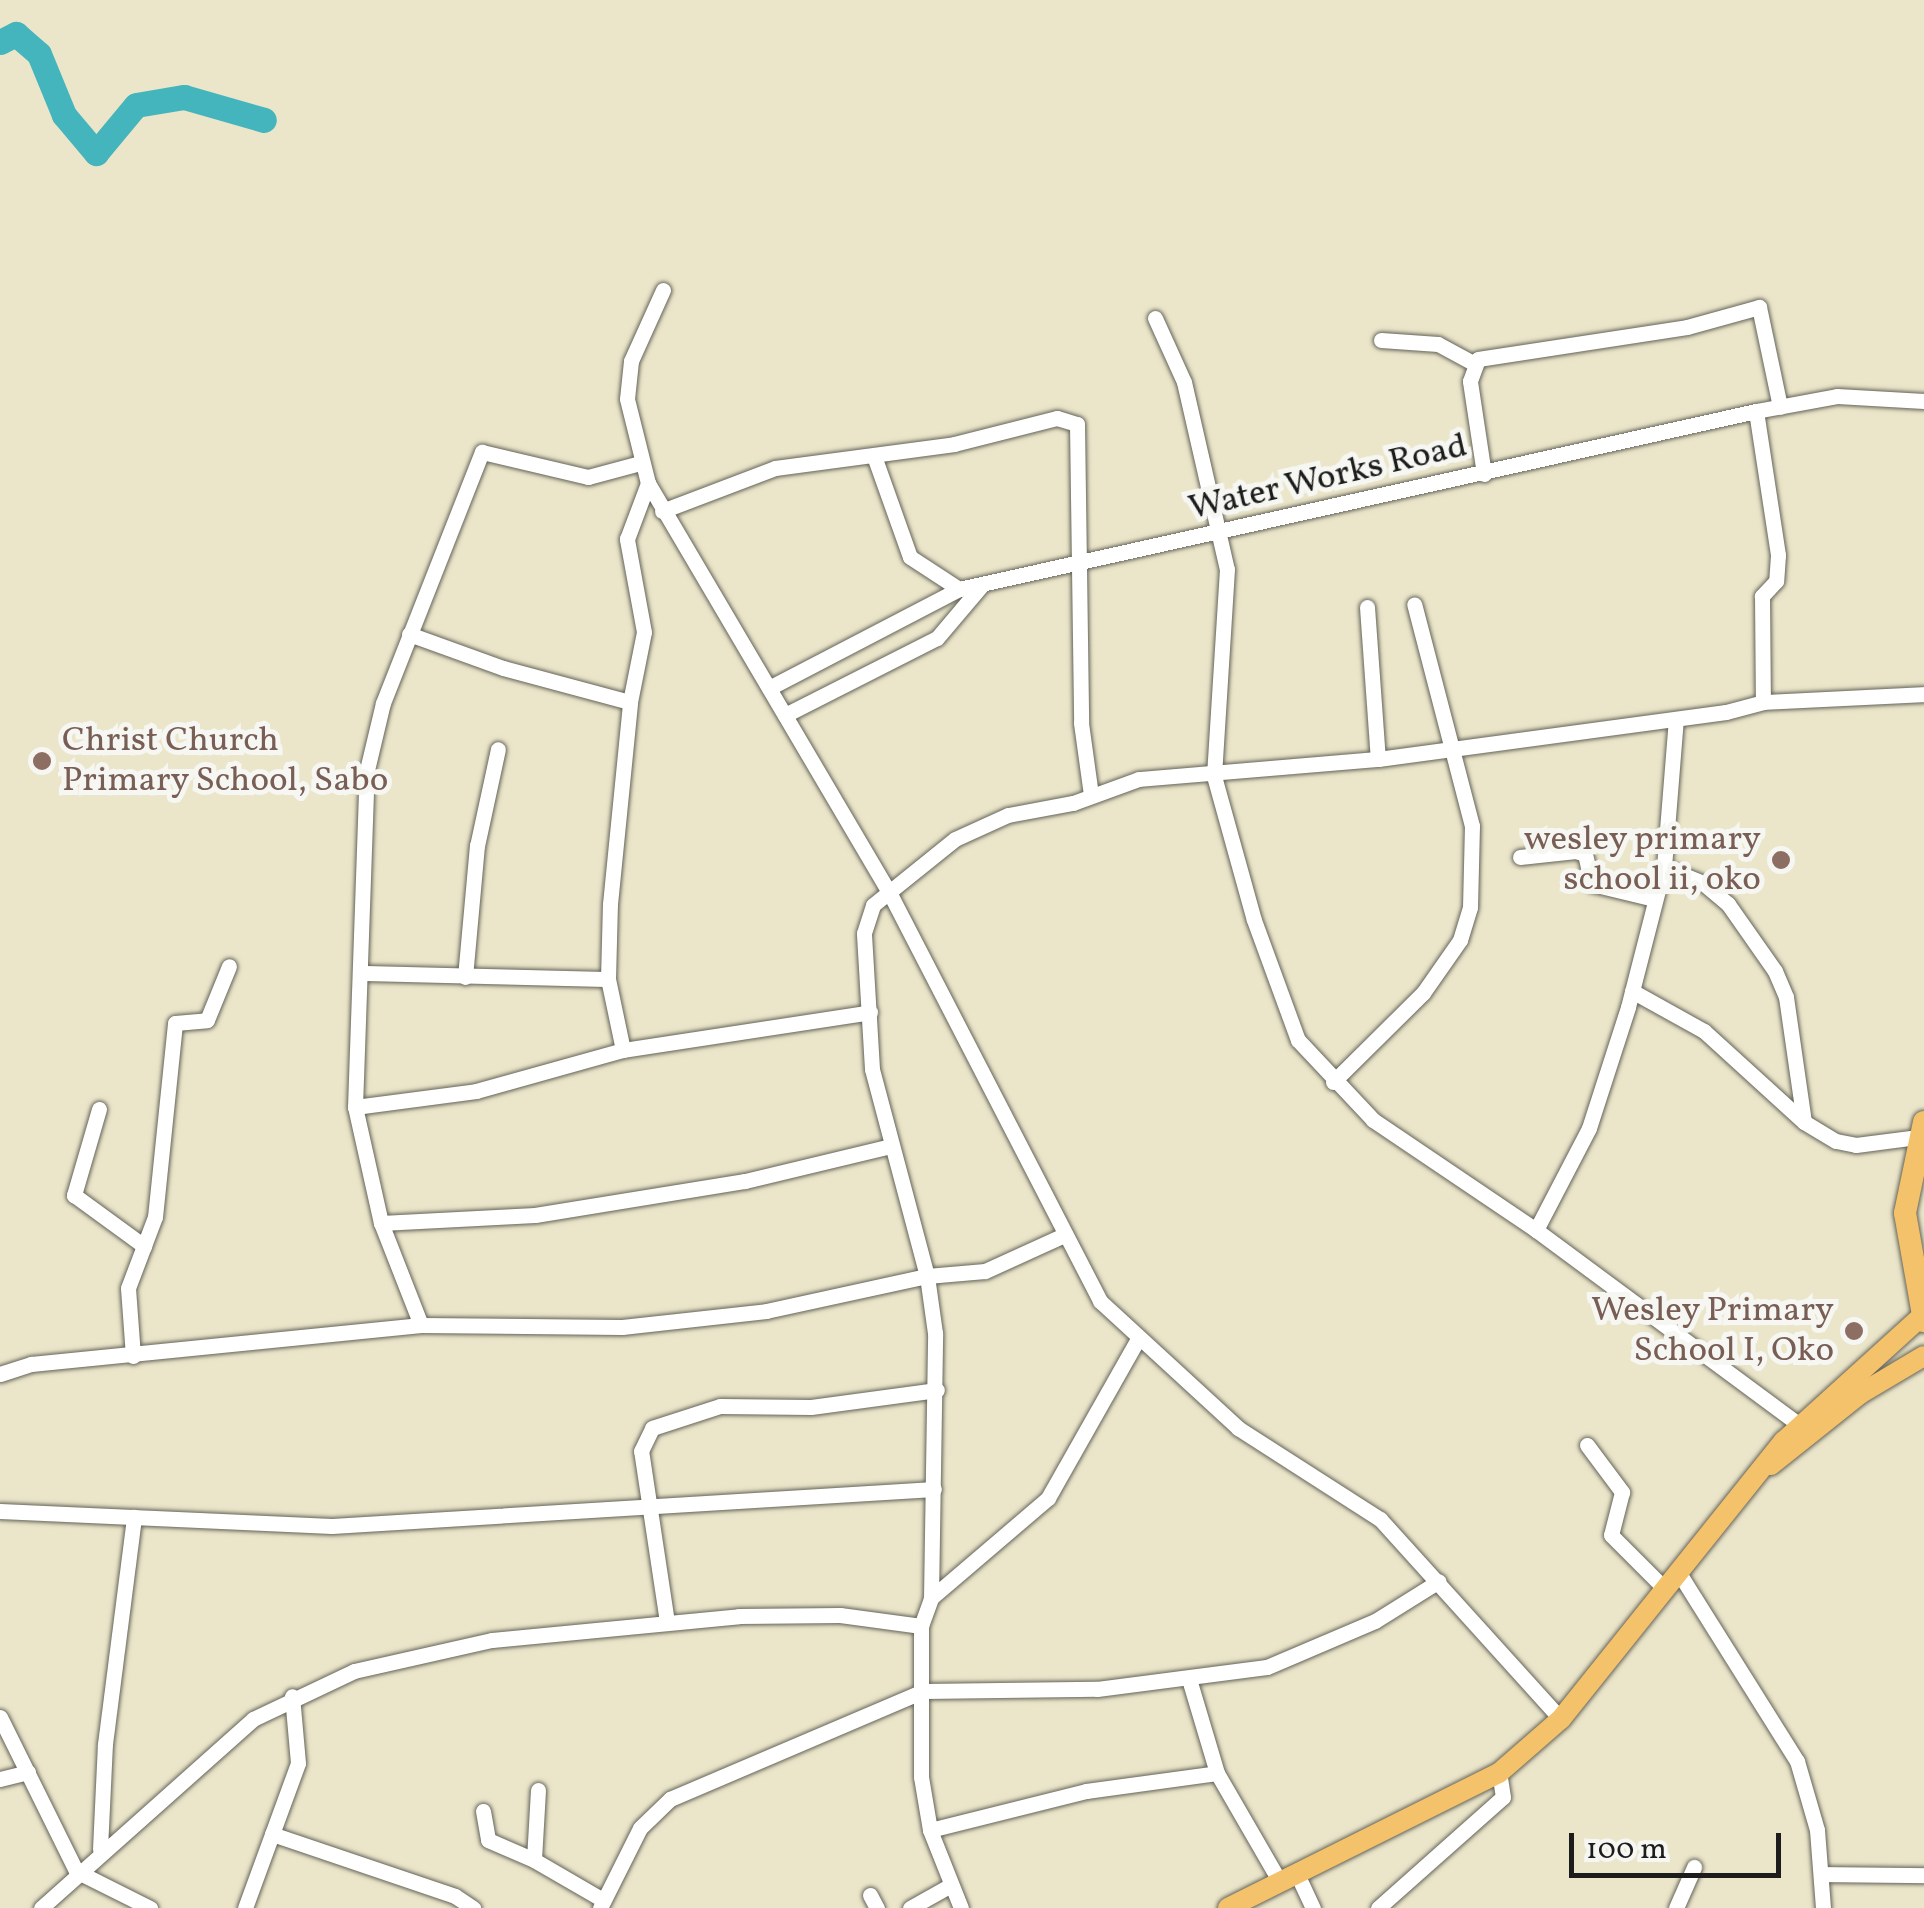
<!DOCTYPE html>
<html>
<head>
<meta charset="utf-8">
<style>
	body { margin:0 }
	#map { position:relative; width:1924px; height:1908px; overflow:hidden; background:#ebe6ca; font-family:Vollkorn,serif }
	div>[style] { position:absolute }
	.river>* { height:25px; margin:-12.5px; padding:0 12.5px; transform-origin:12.5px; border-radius:12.5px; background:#45b5bd }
	.roads { filter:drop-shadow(0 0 2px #646359) drop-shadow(0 0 2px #646359) }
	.minor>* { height:15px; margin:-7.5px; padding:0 7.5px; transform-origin:7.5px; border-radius:7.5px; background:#fff }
	.major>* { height:20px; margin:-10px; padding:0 10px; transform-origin:10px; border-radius:10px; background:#f4c26a }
	.highway>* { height:22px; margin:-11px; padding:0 11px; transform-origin:11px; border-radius:11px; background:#f4c26a }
	.dots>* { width:28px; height:28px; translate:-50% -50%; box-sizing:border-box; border:5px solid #f6f6f2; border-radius:50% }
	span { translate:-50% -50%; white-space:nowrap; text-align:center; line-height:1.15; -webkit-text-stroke:10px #f6f6f2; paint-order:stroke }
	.street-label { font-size:35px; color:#1c1c1c }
	.education-label { font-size:35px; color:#785e54 }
	.left { translate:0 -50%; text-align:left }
	.right { translate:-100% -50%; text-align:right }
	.scale { position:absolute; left:1569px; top:1833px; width:212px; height:45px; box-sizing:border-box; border:5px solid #1c1c1c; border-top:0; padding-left:12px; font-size:30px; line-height:35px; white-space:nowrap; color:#1c1c1c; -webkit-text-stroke:8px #f6f6f2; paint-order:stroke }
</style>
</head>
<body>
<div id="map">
	<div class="river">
		<div style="left:0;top:42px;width:18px;rotate:-27deg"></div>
		<div style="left:16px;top:34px;width:30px;rotate:41deg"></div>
		<div style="left:39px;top:54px;width:66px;rotate:67.7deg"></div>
		<div style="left:64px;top:115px;width:50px;rotate:49.9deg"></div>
		<div style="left:96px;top:153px;width:62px;rotate:-50.2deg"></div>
		<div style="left:136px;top:105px;width:49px;rotate:-9.5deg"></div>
		<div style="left:184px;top:97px;width:83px;rotate:16deg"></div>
	</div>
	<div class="roads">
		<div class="minor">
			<div style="left:663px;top:290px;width:78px;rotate:114.3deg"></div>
			<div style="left:631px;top:361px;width:38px;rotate:96deg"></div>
			<div style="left:627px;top:399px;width:87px;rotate:76deg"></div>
			<div style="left:648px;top:483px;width:470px;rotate:59.5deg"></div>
			<div style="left:887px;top:888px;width:465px;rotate:62.7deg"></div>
			<div style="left:1100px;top:1301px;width:188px;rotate:42.6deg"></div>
			<div style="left:1238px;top:1428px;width:169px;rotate:32.7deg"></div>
			<div style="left:1380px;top:1519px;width:270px;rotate:47.9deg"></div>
			<div style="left:1155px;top:318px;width:70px;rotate:65.6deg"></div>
			<div style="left:1184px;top:382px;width:192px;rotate:77.1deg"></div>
			<div style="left:1227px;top:569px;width:207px;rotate:93.6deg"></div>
			<div style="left:1214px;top:776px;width:149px;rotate:74.5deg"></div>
			<div style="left:1254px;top:920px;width:128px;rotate:69.9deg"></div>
			<div style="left:1298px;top:1040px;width:110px;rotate:46.8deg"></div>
			<div style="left:1373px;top:1120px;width:197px;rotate:34deg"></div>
			<div style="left:1536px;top:1230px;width:330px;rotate:36.5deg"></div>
			<div style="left:1381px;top:340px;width:57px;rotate:4deg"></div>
			<div style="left:1438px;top:344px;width:42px;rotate:28.4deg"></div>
			<div style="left:1756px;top:411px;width:146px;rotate:81.3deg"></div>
			<div style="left:1778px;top:555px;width:26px;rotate:94deg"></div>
			<div style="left:1776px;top:581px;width:21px;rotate:133deg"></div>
			<div style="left:1762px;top:596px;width:106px;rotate:89.5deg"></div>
			<div style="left:874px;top:456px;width:107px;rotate:70.4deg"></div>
			<div style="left:910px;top:557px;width:59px;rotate:33.1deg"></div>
			<div style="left:1484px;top:474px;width:94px;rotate:-98.6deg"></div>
			<div style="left:1470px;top:381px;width:23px;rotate:-70deg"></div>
			<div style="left:1478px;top:359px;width:211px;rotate:-8.7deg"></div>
			<div style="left:1687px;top:327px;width:75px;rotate:-15.5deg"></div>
			<div style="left:1759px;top:307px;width:102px;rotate:78.1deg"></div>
			<div style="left:662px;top:511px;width:121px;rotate:-20.8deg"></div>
			<div style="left:775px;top:468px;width:181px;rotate:-7.6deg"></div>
			<div style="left:954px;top:444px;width:106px;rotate:-14.2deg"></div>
			<div style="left:1057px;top:418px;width:21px;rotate:17deg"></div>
			<div style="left:1077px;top:424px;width:299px;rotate:89.2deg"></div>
			<div style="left:1081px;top:723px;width:73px;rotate:82.1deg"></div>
			<div style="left:1367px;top:607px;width:152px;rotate:85.9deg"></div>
			<div style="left:409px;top:634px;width:100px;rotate:19.9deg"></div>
			<div style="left:503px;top:668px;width:131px;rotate:15deg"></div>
			<div style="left:769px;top:688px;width:214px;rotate:-27.5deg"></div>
			<div style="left:959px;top:589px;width:817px;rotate:-12.59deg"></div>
			<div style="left:1756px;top:411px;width:82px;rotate:-10.5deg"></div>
			<div style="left:1837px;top:396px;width:87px;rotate:3.3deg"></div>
			<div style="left:785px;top:715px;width:170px;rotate:-26.9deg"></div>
			<div style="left:937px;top:638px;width:68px;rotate:-49.8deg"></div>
			<div style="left:1520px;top:857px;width:56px;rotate:-6.1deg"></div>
			<div style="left:1576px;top:851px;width:9px;rotate:18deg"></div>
			<div style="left:1585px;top:854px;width:31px;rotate:77deg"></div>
			<div style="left:1592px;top:884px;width:64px;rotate:13.6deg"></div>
			<div style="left:1664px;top:867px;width:42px;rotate:22.3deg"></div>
			<div style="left:1703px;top:883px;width:33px;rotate:40deg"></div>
			<div style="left:1728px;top:904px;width:82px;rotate:55deg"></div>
			<div style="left:1775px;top:971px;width:28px;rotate:67deg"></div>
			<div style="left:1786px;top:997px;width:126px;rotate:81.8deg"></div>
			<div style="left:363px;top:973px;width:245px;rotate:1.4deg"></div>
			<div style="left:465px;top:977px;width:132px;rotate:-84.8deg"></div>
			<div style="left:477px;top:846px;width:99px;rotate:-77.8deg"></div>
			<div style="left:1632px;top:991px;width:82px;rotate:29.1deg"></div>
			<div style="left:1704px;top:1031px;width:135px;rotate:42.3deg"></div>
			<div style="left:1804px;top:1122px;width:37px;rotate:31deg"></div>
			<div style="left:1836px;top:1141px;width:20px;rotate:11deg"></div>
			<div style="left:1856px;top:1145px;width:63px;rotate:-7.4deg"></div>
			<div style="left:623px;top:1050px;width:73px;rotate:-101.9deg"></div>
			<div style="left:608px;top:979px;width:75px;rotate:-88.5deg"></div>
			<div style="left:610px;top:904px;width:203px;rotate:-84.3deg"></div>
			<div style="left:630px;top:702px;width:71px;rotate:-78.7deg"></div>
			<div style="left:644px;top:632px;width:95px;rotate:-100.4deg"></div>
			<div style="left:627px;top:539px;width:60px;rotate:-69.4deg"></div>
			<div style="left:1333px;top:1082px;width:127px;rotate:-44.7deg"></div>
			<div style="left:1423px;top:993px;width:65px;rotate:-55.1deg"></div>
			<div style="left:1460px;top:940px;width:34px;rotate:-73deg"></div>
			<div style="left:1470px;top:907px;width:81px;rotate:-88.6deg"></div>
			<div style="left:1472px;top:826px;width:229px;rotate:-104.6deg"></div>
			<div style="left:355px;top:1107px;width:122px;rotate:-7.5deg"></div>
			<div style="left:476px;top:1091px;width:153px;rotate:-15.6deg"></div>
			<div style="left:623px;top:1050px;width:250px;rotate:-8.7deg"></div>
			<div style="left:99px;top:1109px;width:90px;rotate:106.2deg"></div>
			<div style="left:74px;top:1195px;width:87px;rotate:36.1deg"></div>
			<div style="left:381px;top:1223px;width:154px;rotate:-3deg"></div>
			<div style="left:535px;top:1215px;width:213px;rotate:-9.2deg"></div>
			<div style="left:745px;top:1181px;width:150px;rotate:-13.5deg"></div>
			<div style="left:1536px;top:1230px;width:115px;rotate:-62.5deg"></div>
			<div style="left:1589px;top:1128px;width:127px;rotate:-72.1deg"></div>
			<div style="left:1628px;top:1007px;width:145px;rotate:-75.6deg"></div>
			<div style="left:1664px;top:867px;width:148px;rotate:-85.4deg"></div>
			<div style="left:421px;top:1325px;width:110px;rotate:-111.4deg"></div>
			<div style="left:381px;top:1223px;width:119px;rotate:-102.6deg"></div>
			<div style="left:355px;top:1107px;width:337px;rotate:-88deg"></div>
			<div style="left:367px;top:770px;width:69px;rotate:-76.6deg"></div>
			<div style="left:383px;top:703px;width:270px;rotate:-68.5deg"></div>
			<div style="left:482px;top:452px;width:109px;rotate:13.3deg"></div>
			<div style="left:588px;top:477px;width:54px;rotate:-15.1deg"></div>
			<div style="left:133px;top:1356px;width:68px;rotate:-94.2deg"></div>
			<div style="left:128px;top:1288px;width:76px;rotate:-69.2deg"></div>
			<div style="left:155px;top:1217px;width:195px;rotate:-84.1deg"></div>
			<div style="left:175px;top:1023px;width:32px;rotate:-5deg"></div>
			<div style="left:207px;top:1020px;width:58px;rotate:-67.8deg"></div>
			<div style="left:0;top:1374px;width:33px;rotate:-18deg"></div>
			<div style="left:31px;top:1364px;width:392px;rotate:-5.7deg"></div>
			<div style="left:421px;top:1325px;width:201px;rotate:0.6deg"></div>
			<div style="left:622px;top:1327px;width:145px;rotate:-6.3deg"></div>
			<div style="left:766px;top:1311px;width:165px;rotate:-12.3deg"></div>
			<div style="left:927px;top:1276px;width:58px;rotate:-4.9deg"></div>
			<div style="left:985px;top:1271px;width:87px;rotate:-24.5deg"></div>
			<div style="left:1587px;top:1445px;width:59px;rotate:53.3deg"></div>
			<div style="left:1622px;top:1492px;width:44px;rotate:104.3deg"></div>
			<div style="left:1611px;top:1535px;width:76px;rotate:45deg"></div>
			<div style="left:0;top:1511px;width:332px;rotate:2.6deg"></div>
			<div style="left:332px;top:1526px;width:603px;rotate:-3.52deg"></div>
			<div style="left:1679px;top:1573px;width:222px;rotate:57.9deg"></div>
			<div style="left:1797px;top:1761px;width:72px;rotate:73.8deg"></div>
			<div style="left:1817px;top:1830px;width:78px;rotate:85.6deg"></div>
			<div style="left:931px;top:1598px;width:154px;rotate:-40.5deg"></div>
			<div style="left:1048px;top:1498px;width:180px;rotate:-60.5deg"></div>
			<div style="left:667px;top:1622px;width:173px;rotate:-98.6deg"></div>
			<div style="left:641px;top:1451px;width:25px;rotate:-64deg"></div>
			<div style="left:652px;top:1428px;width:71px;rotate:-17.9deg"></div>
			<div style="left:720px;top:1406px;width:91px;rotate:0.6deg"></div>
			<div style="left:811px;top:1407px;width:127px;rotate:-7.7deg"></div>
			<div style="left:1189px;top:1679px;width:98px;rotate:73.4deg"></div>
			<div style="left:1217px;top:1773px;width:126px;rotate:60deg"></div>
			<div style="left:0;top:1717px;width:172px;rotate:63.7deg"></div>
			<div style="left:76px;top:1871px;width:83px;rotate:26.6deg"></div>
			<div style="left:0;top:1779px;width:29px;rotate:-14deg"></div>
			<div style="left:538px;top:1790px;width:70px;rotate:93.3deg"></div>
			<div style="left:534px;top:1860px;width:80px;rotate:30.1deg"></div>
			<div style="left:483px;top:1811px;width:29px;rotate:80deg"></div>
			<div style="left:488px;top:1840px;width:50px;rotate:23.5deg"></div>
			<div style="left:930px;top:1830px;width:161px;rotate:-14deg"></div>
			<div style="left:1086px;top:1791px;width:132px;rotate:-7.8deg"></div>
			<div style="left:272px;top:1834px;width:193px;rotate:18.7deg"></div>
			<div style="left:455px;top:1896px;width:22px;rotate:34deg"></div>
			<div style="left:100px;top:1849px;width:105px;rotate:-87.3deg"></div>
			<div style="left:105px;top:1744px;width:229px;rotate:-82.7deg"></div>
			<div style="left:1297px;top:1874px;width:38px;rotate:65deg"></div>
			<div style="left:1823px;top:1874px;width:101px;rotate:0.6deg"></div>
			<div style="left:870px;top:1895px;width:15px;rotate:62deg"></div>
			<div style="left:41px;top:1908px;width:284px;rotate:-41.7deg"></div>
			<div style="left:253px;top:1719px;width:112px;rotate:-25.4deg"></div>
			<div style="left:354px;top:1671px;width:141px;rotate:-12.7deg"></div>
			<div style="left:492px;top:1640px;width:248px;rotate:-5.5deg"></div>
			<div style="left:739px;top:1616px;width:101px;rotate:-0.6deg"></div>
			<div style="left:840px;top:1615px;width:82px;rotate:7.7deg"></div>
			<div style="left:245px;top:1908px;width:154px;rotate:-69.9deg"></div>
			<div style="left:298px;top:1763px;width:67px;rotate:-95.1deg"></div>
			<div style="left:600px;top:1908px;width:89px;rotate:-63.4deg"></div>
			<div style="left:640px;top:1828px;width:42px;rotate:-44deg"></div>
			<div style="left:670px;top:1799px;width:275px;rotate:-23.1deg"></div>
			<div style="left:923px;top:1691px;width:174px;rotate:-0.7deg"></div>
			<div style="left:1097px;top:1689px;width:171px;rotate:-7.4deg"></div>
			<div style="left:1267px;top:1667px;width:117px;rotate:-23.1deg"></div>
			<div style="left:1375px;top:1621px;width:75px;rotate:-32deg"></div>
			<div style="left:910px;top:1908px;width:47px;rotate:-29.3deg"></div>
			<div style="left:961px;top:1908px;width:84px;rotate:-111.7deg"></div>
			<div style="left:930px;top:1830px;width:54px;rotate:-99.6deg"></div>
			<div style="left:921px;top:1777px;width:151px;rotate:-90deg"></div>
			<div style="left:921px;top:1626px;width:30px;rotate:-70deg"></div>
			<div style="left:931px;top:1598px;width:265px;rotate:-89.1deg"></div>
			<div style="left:935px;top:1333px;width:58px;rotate:-98deg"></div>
			<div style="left:927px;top:1276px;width:214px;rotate:-104.9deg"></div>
			<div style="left:872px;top:1069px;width:136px;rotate:-93.4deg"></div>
			<div style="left:864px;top:933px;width:29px;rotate:-72deg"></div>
			<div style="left:873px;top:905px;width:105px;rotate:-38.8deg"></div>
			<div style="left:955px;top:839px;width:58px;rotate:-24.4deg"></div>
			<div style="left:1008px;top:815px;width:66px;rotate:-10.5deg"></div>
			<div style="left:1073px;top:803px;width:70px;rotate:-20deg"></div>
			<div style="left:1139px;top:779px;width:240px;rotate:-4.8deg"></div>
			<div style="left:1378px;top:759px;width:351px;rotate:-7.7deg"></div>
			<div style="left:1726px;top:712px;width:38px;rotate:-15deg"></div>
			<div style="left:1763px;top:702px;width:161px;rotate:-2.8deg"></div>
			<div style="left:1378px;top:1908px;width:167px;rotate:-41.6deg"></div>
			<div style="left:1503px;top:1797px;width:24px;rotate:-99deg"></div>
			<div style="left:1676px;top:1908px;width:45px;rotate:-66.3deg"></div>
		</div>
		<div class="major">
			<div style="left:1771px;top:1465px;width:114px;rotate:-38.6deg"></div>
			<div style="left:1860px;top:1394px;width:74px;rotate:-30.7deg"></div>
			<div style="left:1228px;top:1908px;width:303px;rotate:-26.5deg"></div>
			<div style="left:1499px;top:1773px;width:82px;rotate:-41.1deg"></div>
			<div style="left:1561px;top:1719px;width:356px;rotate:-51.3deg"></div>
			<div style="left:1784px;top:1441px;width:189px;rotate:-42.2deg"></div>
		</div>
		<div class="highway">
			<div style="left:1924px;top:1122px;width:93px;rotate:101.8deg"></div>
			<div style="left:1905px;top:1213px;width:110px;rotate:80deg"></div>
		</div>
	</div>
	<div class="dots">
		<div style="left:42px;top:761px;background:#8d6e63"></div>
		<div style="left:1781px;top:860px;background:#8d6e63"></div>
		<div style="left:1854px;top:1331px;background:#8d6e63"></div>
	</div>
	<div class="street-label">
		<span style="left:1328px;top:478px;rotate:-13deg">Water Works Road</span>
	</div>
	<div class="education-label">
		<span class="left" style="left:62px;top:761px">Christ Church<br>Primary School, Sabo</span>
		<span class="right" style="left:1761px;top:860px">wesley primary<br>school ii, oko</span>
		<span class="right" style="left:1834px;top:1331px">Wesley Primary<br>School I, Oko</span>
	</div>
	<div class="scale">100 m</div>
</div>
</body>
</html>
